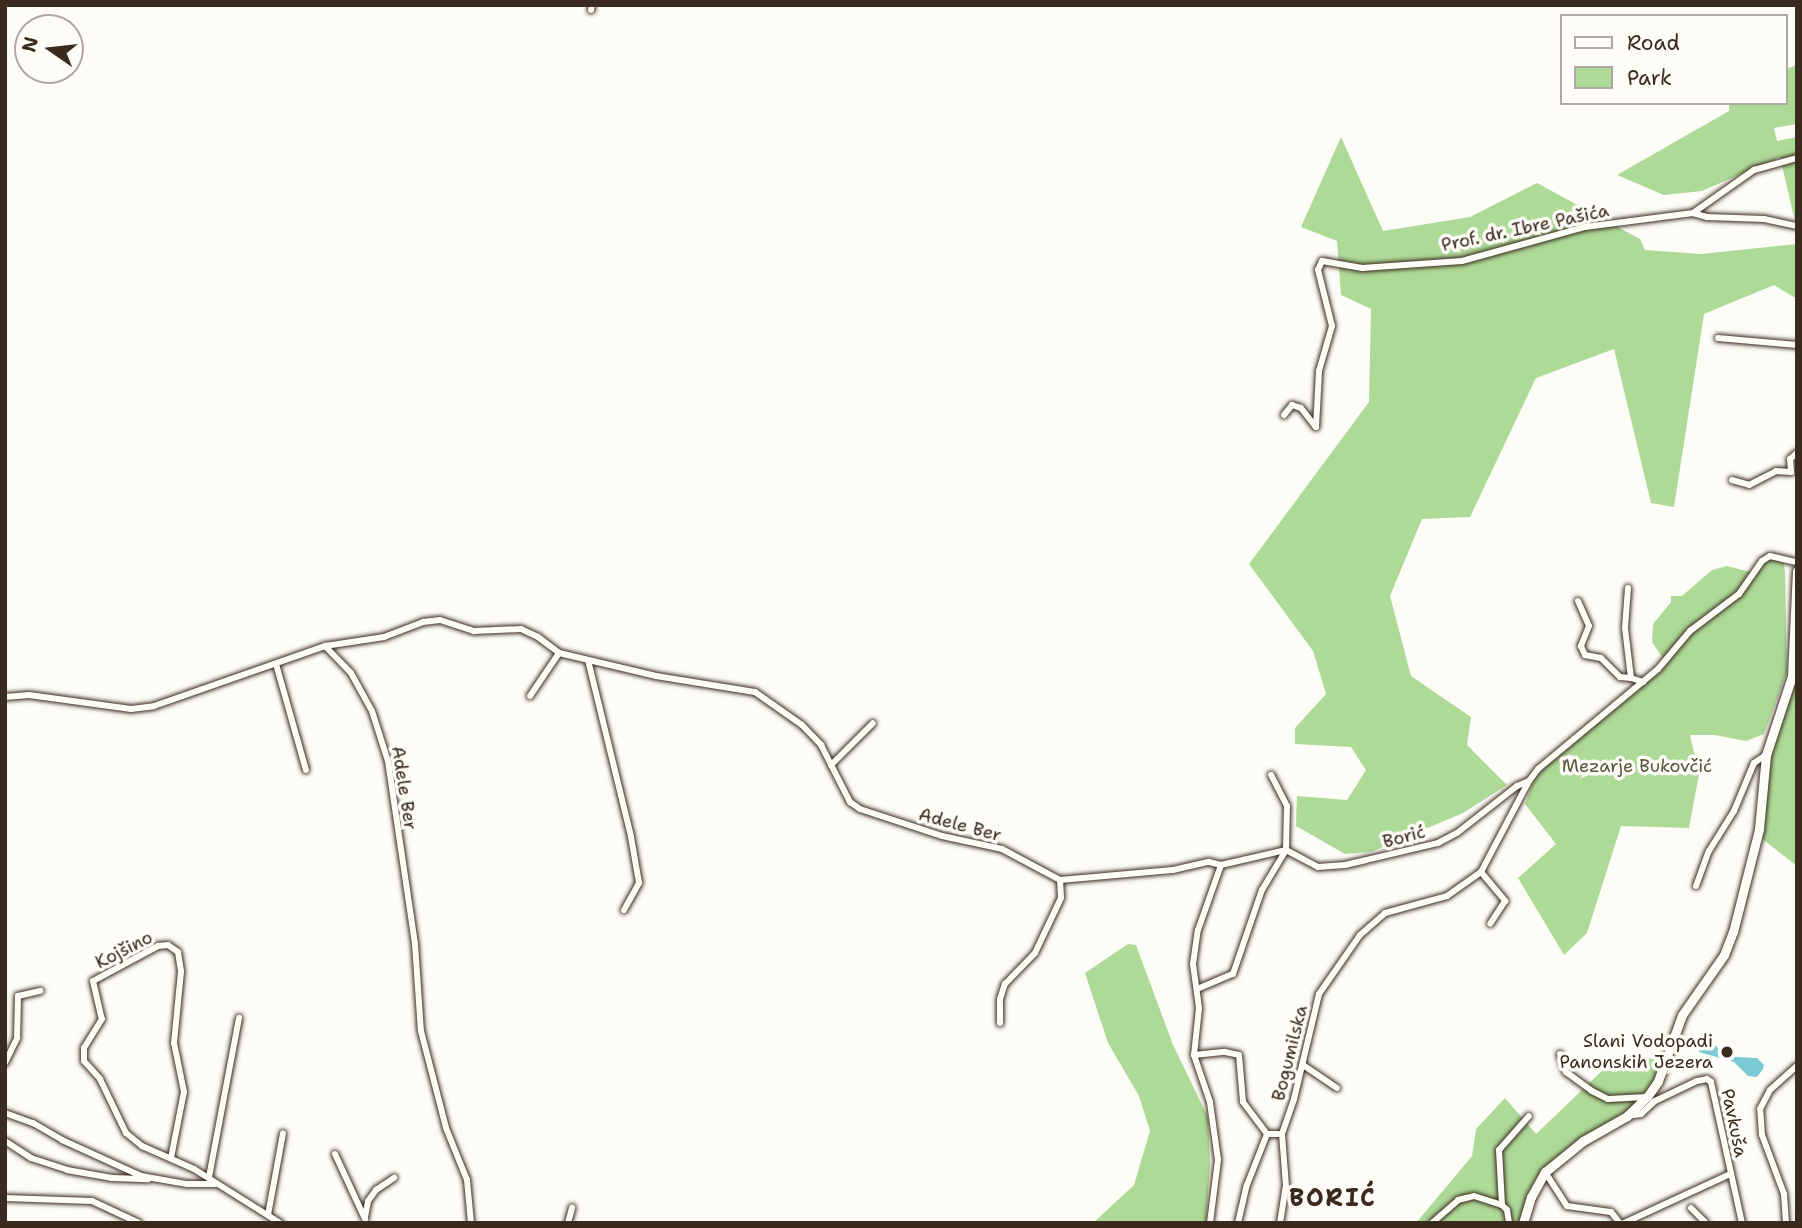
<!DOCTYPE html>
<html>
<head>
<meta charset="utf-8">
<style>
	body { margin:0 }
	#map { position:relative; width:1802px; height:1228px; overflow:hidden; background:#fdfcf7; font-family:"Shantell Sans",sans-serif }
	div>[style] { position:absolute }
	.green>* { inset:0; background:#aeda98 }
	.water>* { inset:0; background:#7ac9d6 }
	.roads { filter:drop-shadow(0 0 2px #3b2a1e) drop-shadow(0 0 2px #3b2a1e) }
	.street>* { height:6px; margin:-3px; padding:0 3px; transform-origin:3px; border-radius:3px; background:#fdfcf7 }
	.secondary>* { height:9px; margin:-4.5px; padding:0 4.5px; transform-origin:4.5px; border-radius:4.5px; background:#fdfcf7 }
	.dots>* { width:19px; height:19px; translate:-50% -50%; box-sizing:border-box; border:4px solid #fdfcf7; border-radius:50% }
	span { translate:-50% -50%; white-space:nowrap; text-align:center; line-height:1.15; -webkit-text-stroke:7px #fdfcf7; paint-order:stroke }
	.street-label { font-size:18px; color:#3b2a1e }
	.park-label { font-size:18px; color:#58563c }
	.poi-label { font-size:18px; color:#3b2a1e }
	.right { translate:-100% -50%; text-align:right }
	.district-label { font-size:24px; color:#3b2a1e; font-weight:700; letter-spacing:2px }
	.frame { position:absolute; inset:0; border:7px solid #3b2a1e; pointer-events:none }
	.legend { position:absolute; left:1560px; top:14px; width:228px; height:91px; box-sizing:border-box; background:#fdfcf7; border:2px solid #afa8a0; margin:0; padding:9px 12px; list-style:none; font-size:21px; color:#3b2a1e }
	.legend li { display:flex; align-items:center; gap:14px; height:35px }
	.legend b { width:35px; border:2px solid #afa8a0 }
	.north { position:absolute; left:14px; top:14px; width:70px; height:70px; box-sizing:border-box; background:#fdfcf7; border:2px solid #afa8a0; border-radius:50%; rotate:284deg; font-size:19px; font-weight:700; line-height:28px; text-align:center; color:#3b2a1e }
	.north::after { content:''; display:block; margin:auto; width:24px; height:32px; background:#3b2a1e; clip-path:polygon(50% 0,100% 100%,50% 72%,0 100%) }
</style>
</head>
<body>
<div id="map">
	<div class="green">
		<div style="clip-path:polygon(1797px 65px,1797px 124px,1774px 128px,1777px 141px,1797px 137px,1797px 230px,1780px 157px,1702px 191px,1664px 195px,1617px 175px,1729px 111px,1729px 103px,1786px 103px,1786px 69px)"></div>
		<div style="clip-path:polygon(1341px 137px,1383px 231px,1470px 217px,1537px 183px,1640px 239px,1645px 250px,1701px 254px,1797px 244px,1797px 299px,1774px 285px,1704px 314px,1674px 507px,1651px 503px,1614px 349px,1536px 378px,1470px 517px,1422px 519px,1390px 596px,1411px 676px,1471px 717px,1467px 745px,1507px 785px,1463px 813px,1371px 852px,1345px 854px,1296px 826px,1297px 796px,1347px 800px,1366px 770px,1351px 747px,1295px 744px,1295px 728px,1326px 694px,1313px 651px,1249px 564px,1369px 402px,1371px 309px,1341px 295px,1337px 241px,1301px 227px)"></div>
		<div style="clip-path:polygon(1776px 559px,1784px 564px,1785px 573px,1787px 672px,1764px 734px,1746px 741px,1715px 735px,1690px 735px,1699px 774px,1689px 828px,1621px 826px,1587px 933px,1564px 955px,1518px 878px,1556px 844px,1525px 804px,1538px 769px,1664px 660px,1652px 642px,1653px 624px,1671px 602px,1671px 596px,1682px 596px,1712px 570px,1727px 566px,1754px 573px,1762px 561px)"></div>
		<div style="clip-path:polygon(1797px 616px,1797px 866px,1761px 838px,1764px 779px,1786px 699px)"></div>
		<div style="clip-path:polygon(1128px 944px,1136px 945px,1173px 1045px,1208px 1117px,1210px 1163px,1206px 1223px,1093px 1223px,1134px 1185px,1150px 1131px,1139px 1096px,1108px 1043px,1085px 973px)"></div>
		<div style="clip-path:polygon(1646px 1058px,1666px 1061px,1647px 1097px,1545px 1172px,1523px 1223px,1416px 1223px,1472px 1156px,1476px 1129px,1505px 1098px,1536px 1134px,1604px 1069px)"></div>
	</div>
	<div class="water">
		<div style="clip-path:polygon(1700px 1046px,1716px 1046px,1721px 1052px,1736px 1057px,1757px 1058px,1764px 1065px,1763px 1069px,1757px 1077px,1748px 1076px,1734px 1062px,1699px 1052px)"></div>
	</div>
	<div class="roads">
		<div class="street">
			<div style="left:591px;top:10px;width:5px;rotate:-79deg"></div>
			<div style="left:1693px;top:213px;width:15px;rotate:16deg"></div>
			<div style="left:1707px;top:217px;width:57px;rotate:2deg"></div>
			<div style="left:1764px;top:219px;width:34px;rotate:12deg"></div>
			<div style="left:1718px;top:338px;width:79px;rotate:5.1deg"></div>
			<div style="left:1284px;top:415px;width:13px;rotate:-51deg"></div>
			<div style="left:1292px;top:405px;width:9px;rotate:18deg"></div>
			<div style="left:1301px;top:408px;width:24px;rotate:52deg"></div>
			<div style="left:1316px;top:427px;width:56px;rotate:-86.9deg"></div>
			<div style="left:1319px;top:371px;width:47px;rotate:-73.9deg"></div>
			<div style="left:1332px;top:326px;width:58px;rotate:-104deg"></div>
			<div style="left:1318px;top:270px;width:10px;rotate:-66deg"></div>
			<div style="left:1322px;top:261px;width:41px;rotate:9.9deg"></div>
			<div style="left:1362px;top:268px;width:100px;rotate:-4deg"></div>
			<div style="left:1462px;top:261px;width:128px;rotate:-15.5deg"></div>
			<div style="left:1585px;top:227px;width:109px;rotate:-7.4deg"></div>
			<div style="left:1693px;top:213px;width:75px;rotate:-35.2deg"></div>
			<div style="left:1754px;top:170px;width:45px;rotate:-15.6deg"></div>
			<div style="left:1732px;top:480px;width:18px;rotate:16deg"></div>
			<div style="left:1749px;top:485px;width:30px;rotate:-27deg"></div>
			<div style="left:1776px;top:471px;width:15px;rotate:4deg"></div>
			<div style="left:1791px;top:472px;width:13px;rotate:-94deg"></div>
			<div style="left:1790px;top:459px;width:9px;rotate:-41deg"></div>
			<div style="left:1628px;top:588px;width:40px;rotate:94.3deg"></div>
			<div style="left:1625px;top:628px;width:50px;rotate:83.2deg"></div>
			<div style="left:1631px;top:678px;width:13px;rotate:18deg"></div>
			<div style="left:1578px;top:601px;width:27px;rotate:66deg"></div>
			<div style="left:1589px;top:626px;width:22px;rotate:112deg"></div>
			<div style="left:1581px;top:646px;width:10px;rotate:66deg"></div>
			<div style="left:1585px;top:655px;width:16px;rotate:11deg"></div>
			<div style="left:1601px;top:658px;width:27px;rotate:45deg"></div>
			<div style="left:1620px;top:677px;width:11px;rotate:5deg"></div>
			<div style="left:325px;top:646px;width:37px;rotate:46deg"></div>
			<div style="left:351px;top:673px;width:43px;rotate:61.1deg"></div>
			<div style="left:372px;top:711px;width:52px;rotate:72.3deg"></div>
			<div style="left:388px;top:761px;width:185px;rotate:81.6deg"></div>
			<div style="left:415px;top:944px;width:87px;rotate:86.1deg"></div>
			<div style="left:421px;top:1031px;width:100px;rotate:75.5deg"></div>
			<div style="left:446px;top:1128px;width:56px;rotate:68deg"></div>
			<div style="left:467px;top:1180px;width:43px;rotate:84.7deg"></div>
			<div style="left:588px;top:660px;width:182px;rotate:76.3deg"></div>
			<div style="left:631px;top:837px;width:47px;rotate:80.1deg"></div>
			<div style="left:639px;top:883px;width:31px;rotate:119deg"></div>
			<div style="left:276px;top:664px;width:110px;rotate:74.2deg"></div>
			<div style="left:530px;top:696px;width:52px;rotate:-56deg"></div>
			<div style="left:5px;top:697px;width:24px;rotate:-5deg"></div>
			<div style="left:29px;top:695px;width:103px;rotate:7.8deg"></div>
			<div style="left:131px;top:709px;width:23px;rotate:-7deg"></div>
			<div style="left:154px;top:706px;width:181px;rotate:-19.3deg"></div>
			<div style="left:325px;top:646px;width:60px;rotate:-8.7deg"></div>
			<div style="left:384px;top:637px;width:42px;rotate:-21deg"></div>
			<div style="left:423px;top:622px;width:17px;rotate:-7deg"></div>
			<div style="left:440px;top:620px;width:36px;rotate:18deg"></div>
			<div style="left:474px;top:631px;width:47px;rotate:-2.4deg"></div>
			<div style="left:521px;top:629px;width:19px;rotate:25deg"></div>
			<div style="left:538px;top:637px;width:26px;rotate:37deg"></div>
			<div style="left:559px;top:653px;width:100px;rotate:13.3deg"></div>
			<div style="left:656px;top:676px;width:100px;rotate:9.2deg"></div>
			<div style="left:755px;top:692px;width:57px;rotate:35.1deg"></div>
			<div style="left:802px;top:725px;width:28px;rotate:46deg"></div>
			<div style="left:821px;top:745px;width:64px;rotate:63deg"></div>
			<div style="left:850px;top:802px;width:12px;rotate:35deg"></div>
			<div style="left:860px;top:809px;width:86px;rotate:18.2deg"></div>
			<div style="left:942px;top:836px;width:61px;rotate:12.2deg"></div>
			<div style="left:1002px;top:849px;width:66px;rotate:28.1deg"></div>
			<div style="left:1060px;top:880px;width:113px;rotate:-5.1deg"></div>
			<div style="left:1173px;top:870px;width:37px;rotate:-13deg"></div>
			<div style="left:1209px;top:862px;width:12px;rotate:14deg"></div>
			<div style="left:1221px;top:865px;width:67px;rotate:-13deg"></div>
			<div style="left:1286px;top:850px;width:36px;rotate:28deg"></div>
			<div style="left:1318px;top:867px;width:27px;rotate:-4deg"></div>
			<div style="left:1345px;top:865px;width:96px;rotate:-13.3deg"></div>
			<div style="left:1438px;top:843px;width:21px;rotate:-28deg"></div>
			<div style="left:1457px;top:833px;width:76px;rotate:-38.1deg"></div>
			<div style="left:1517px;top:786px;width:13px;rotate:-23deg"></div>
			<div style="left:1529px;top:781px;width:15px;rotate:-53deg"></div>
			<div style="left:1538px;top:769px;width:156px;rotate:-39.8deg"></div>
			<div style="left:1658px;top:669px;width:50px;rotate:-49.9deg"></div>
			<div style="left:1690px;top:631px;width:61px;rotate:-37.1deg"></div>
			<div style="left:1739px;top:594px;width:40px;rotate:-55.1deg"></div>
			<div style="left:1762px;top:561px;width:9px;rotate:-32deg"></div>
			<div style="left:1770px;top:556px;width:28px;rotate:13deg"></div>
			<div style="left:831px;top:765px;width:59px;rotate:-45deg"></div>
			<div style="left:1481px;top:872px;width:38px;rotate:50deg"></div>
			<div style="left:1505px;top:901px;width:27px;rotate:123deg"></div>
			<div style="left:1696px;top:886px;width:37px;rotate:-70deg"></div>
			<div style="left:1709px;top:851px;width:47px;rotate:-58deg"></div>
			<div style="left:1734px;top:811px;width:52px;rotate:-67.4deg"></div>
			<div style="left:1754px;top:763px;width:14px;rotate:-34deg"></div>
			<div style="left:1197px;top:989px;width:39px;rotate:-23deg"></div>
			<div style="left:1233px;top:974px;width:89px;rotate:-71deg"></div>
			<div style="left:1262px;top:890px;width:47px;rotate:-59deg"></div>
			<div style="left:1286px;top:850px;width:44px;rotate:-88.7deg"></div>
			<div style="left:1287px;top:806px;width:35px;rotate:-117deg"></div>
			<div style="left:1000px;top:1023px;width:24px;rotate:-90deg"></div>
			<div style="left:1000px;top:999px;width:16px;rotate:-72deg"></div>
			<div style="left:1005px;top:984px;width:43px;rotate:-45.9deg"></div>
			<div style="left:1035px;top:953px;width:61px;rotate:-64.7deg"></div>
			<div style="left:1061px;top:898px;width:18px;rotate:-93deg"></div>
			<div style="left:1560px;top:1054px;width:19px;rotate:72deg"></div>
			<div style="left:1566px;top:1072px;width:32px;rotate:36deg"></div>
			<div style="left:1592px;top:1091px;width:18px;rotate:27deg"></div>
			<div style="left:1608px;top:1099px;width:39px;rotate:-3deg"></div>
			<div style="left:1194px;top:1055px;width:31px;rotate:-6deg"></div>
			<div style="left:1225px;top:1052px;width:14px;rotate:12deg"></div>
			<div style="left:1239px;top:1055px;width:47px;rotate:85.1deg"></div>
			<div style="left:1243px;top:1102px;width:40px;rotate:53deg"></div>
			<div style="left:5px;top:1063px;width:28px;rotate:-64deg"></div>
			<div style="left:17px;top:1038px;width:42px;rotate:-88.6deg"></div>
			<div style="left:18px;top:996px;width:23px;rotate:-13deg"></div>
			<div style="left:1303px;top:1065px;width:41px;rotate:34.1deg"></div>
			<div style="left:5px;top:1113px;width:30px;rotate:20deg"></div>
			<div style="left:33px;top:1123px;width:34px;rotate:30deg"></div>
			<div style="left:62px;top:1140px;width:87px;rotate:24.5deg"></div>
			<div style="left:141px;top:1176px;width:47px;rotate:9.9deg"></div>
			<div style="left:187px;top:1184px;width:29px"></div>
			<div style="left:1627px;top:1116px;width:14px;rotate:-8deg"></div>
			<div style="left:1641px;top:1114px;width:19px;rotate:-43deg"></div>
			<div style="left:1655px;top:1101px;width:47px;rotate:-25.5deg"></div>
			<div style="left:1697px;top:1081px;width:10px;rotate:-11deg"></div>
			<div style="left:1707px;top:1079px;width:5px;rotate:37deg"></div>
			<div style="left:1711px;top:1082px;width:144px;rotate:77.6deg"></div>
			<div style="left:5px;top:1141px;width:31px;rotate:33deg"></div>
			<div style="left:31px;top:1158px;width:38px;rotate:18deg"></div>
			<div style="left:67px;top:1170px;width:46px;rotate:10.1deg"></div>
			<div style="left:112px;top:1178px;width:36px;rotate:2deg"></div>
			<div style="left:335px;top:1154px;width:72px;rotate:65.2deg"></div>
			<div style="left:171px;top:1158px;width:67px;rotate:-78.9deg"></div>
			<div style="left:184px;top:1092px;width:50px;rotate:-101.5deg"></div>
			<div style="left:174px;top:1043px;width:72px;rotate:-84.4deg"></div>
			<div style="left:181px;top:971px;width:19px;rotate:-99deg"></div>
			<div style="left:178px;top:952px;width:12px;rotate:-145deg"></div>
			<div style="left:168px;top:945px;width:10px;rotate:174deg"></div>
			<div style="left:158px;top:946px;width:74px;rotate:151.7deg"></div>
			<div style="left:93px;top:981px;width:39px;rotate:77deg"></div>
			<div style="left:102px;top:1019px;width:34px;rotate:122deg"></div>
			<div style="left:84px;top:1048px;width:13px;rotate:90deg"></div>
			<div style="left:84px;top:1061px;width:24px;rotate:48deg"></div>
			<div style="left:100px;top:1079px;width:60px;rotate:64.3deg"></div>
			<div style="left:126px;top:1133px;width:21px;rotate:39deg"></div>
			<div style="left:142px;top:1146px;width:57px;rotate:23.9deg"></div>
			<div style="left:194px;top:1169px;width:102px;rotate:32.1deg"></div>
			<div style="left:1545px;top:1172px;width:40px;rotate:57.1deg"></div>
			<div style="left:1567px;top:1206px;width:44px;rotate:7.8deg"></div>
			<div style="left:1611px;top:1212px;width:14px;rotate:51deg"></div>
			<div style="left:209px;top:1177px;width:162px;rotate:-79.3deg"></div>
			<div style="left:5px;top:1198px;width:87px;rotate:2deg"></div>
			<div style="left:92px;top:1201px;width:52px;rotate:25.1deg"></div>
			<div style="left:1502px;top:1205px;width:55px;rotate:-93.1deg"></div>
			<div style="left:1499px;top:1150px;width:45px;rotate:-48.6deg"></div>
			<div style="left:1691px;top:1208px;width:21px;rotate:45deg"></div>
			<div style="left:268px;top:1215px;width:83px;rotate:-79.6deg"></div>
			<div style="left:365px;top:1217px;width:16px;rotate:-79deg"></div>
			<div style="left:368px;top:1201px;width:14px;rotate:-54deg"></div>
			<div style="left:376px;top:1190px;width:22px;rotate:-34deg"></div>
			<div style="left:568px;top:1223px;width:16px;rotate:-75deg"></div>
			<div style="left:1210px;top:1223px;width:64px;rotate:-82.8deg"></div>
			<div style="left:1218px;top:1160px;width:59px;rotate:-97.9deg"></div>
			<div style="left:1210px;top:1102px;width:50px;rotate:-108.8deg"></div>
			<div style="left:1194px;top:1055px;width:47px;rotate:-83.9deg"></div>
			<div style="left:1199px;top:1008px;width:44px;rotate:-97.8deg"></div>
			<div style="left:1193px;top:964px;width:34px;rotate:-82deg"></div>
			<div style="left:1198px;top:930px;width:69px;rotate:-70.5deg"></div>
			<div style="left:1238px;top:1223px;width:39px;rotate:-77deg"></div>
			<div style="left:1247px;top:1185px;width:55px;rotate:-68.6deg"></div>
			<div style="left:1267px;top:1134px;width:15px"></div>
			<div style="left:1280px;top:1223px;width:37px;rotate:-81deg"></div>
			<div style="left:1286px;top:1186px;width:52px;rotate:-94.4deg"></div>
			<div style="left:1282px;top:1134px;width:37px;rotate:-71deg"></div>
			<div style="left:1294px;top:1099px;width:108px;rotate:-76.6deg"></div>
			<div style="left:1319px;top:994px;width:72px;rotate:-55.2deg"></div>
			<div style="left:1360px;top:935px;width:33px;rotate:-41deg"></div>
			<div style="left:1385px;top:913px;width:64px;rotate:-15.3deg"></div>
			<div style="left:1447px;top:896px;width:42px;rotate:-35.2deg"></div>
			<div style="left:1481px;top:872px;width:103px;rotate:-62.2deg"></div>
			<div style="left:1432px;top:1223px;width:35px;rotate:-41deg"></div>
			<div style="left:1458px;top:1200px;width:16px;rotate:-14deg"></div>
			<div style="left:1474px;top:1196px;width:29px;rotate:18deg"></div>
			<div style="left:1502px;top:1205px;width:7px;rotate:45deg"></div>
			<div style="left:1507px;top:1210px;width:13px;rotate:81deg"></div>
			<div style="left:1624px;top:1223px;width:117px;rotate:-24.8deg"></div>
			<div style="left:1786px;top:1223px;width:29px;rotate:-94deg"></div>
			<div style="left:1784px;top:1194px;width:63px;rotate:-110.4deg"></div>
			<div style="left:1762px;top:1135px;width:26px;rotate:-94deg"></div>
			<div style="left:1760px;top:1109px;width:21px;rotate:-62deg"></div>
			<div style="left:1770px;top:1090px;width:36px;rotate:-42deg"></div>
		</div>
		<div class="secondary">
			<div style="left:1523px;top:1223px;width:27px;rotate:-73deg"></div>
			<div style="left:1531px;top:1197px;width:29px;rotate:-61deg"></div>
			<div style="left:1545px;top:1172px;width:49px;rotate:-39.2deg"></div>
			<div style="left:1583px;top:1141px;width:51px;rotate:-29.6deg"></div>
			<div style="left:1627px;top:1116px;width:28px;rotate:-44deg"></div>
			<div style="left:1647px;top:1097px;width:19px;rotate:-55deg"></div>
			<div style="left:1658px;top:1081px;width:70px;rotate:-70deg"></div>
			<div style="left:1682px;top:1015px;width:73px;rotate:-55deg"></div>
			<div style="left:1724px;top:955px;width:25px;rotate:-69deg"></div>
			<div style="left:1733px;top:932px;width:106px;rotate:-75.8deg"></div>
			<div style="left:1759px;top:829px;width:74px;rotate:-84.6deg"></div>
			<div style="left:1766px;top:755px;width:83px;rotate:-71.8deg"></div>
			<div style="left:1792px;top:676px;width:105px;rotate:-87.3deg"></div>
		</div>
	</div>
	<div class="dots">
		<div style="left:1727px;top:1052px;background:#3b2a1e"></div>
	</div>
	<div class="street-label">
		<span style="left:1525px;top:228px;rotate:-12deg">Prof. dr. Ibre Pašića</span>
		<span style="left:404px;top:788px;rotate:81deg">Adele Ber</span>
		<span style="left:960px;top:825px;rotate:15deg">Adele Ber</span>
		<span style="left:1404px;top:837px;rotate:-15deg">Borić</span>
		<span style="left:124px;top:950px;rotate:-27deg">Kojšino</span>
		<span style="left:1290px;top:1053px;rotate:-76deg">Bogumilska</span>
		<span style="left:1734px;top:1123px;rotate:78deg">Pavkuša</span>
	</div>
	<div class="park-label">
		<span style="left:1637px;top:766px">Mezarje Bukovčić</span>
	</div>
	<div class="poi-label">
		<span class="right" style="left:1713px;top:1052px">Slani Vodopadi<br>Panonskih Jezera</span>
	</div>
	<div class="district-label">
		<span style="left:1333px;top:1199px">BORIĆ</span>
	</div>
	<div class="frame"></div>
	<ul class="legend">
	<li><b style="height:9px;background:#fdfcf7"></b>Road</li>
	<li><b style="height:19px;background:#aeda98"></b>Park</li>
	</ul>
	<div class="north">N</div>
</div>
</body>
</html>
